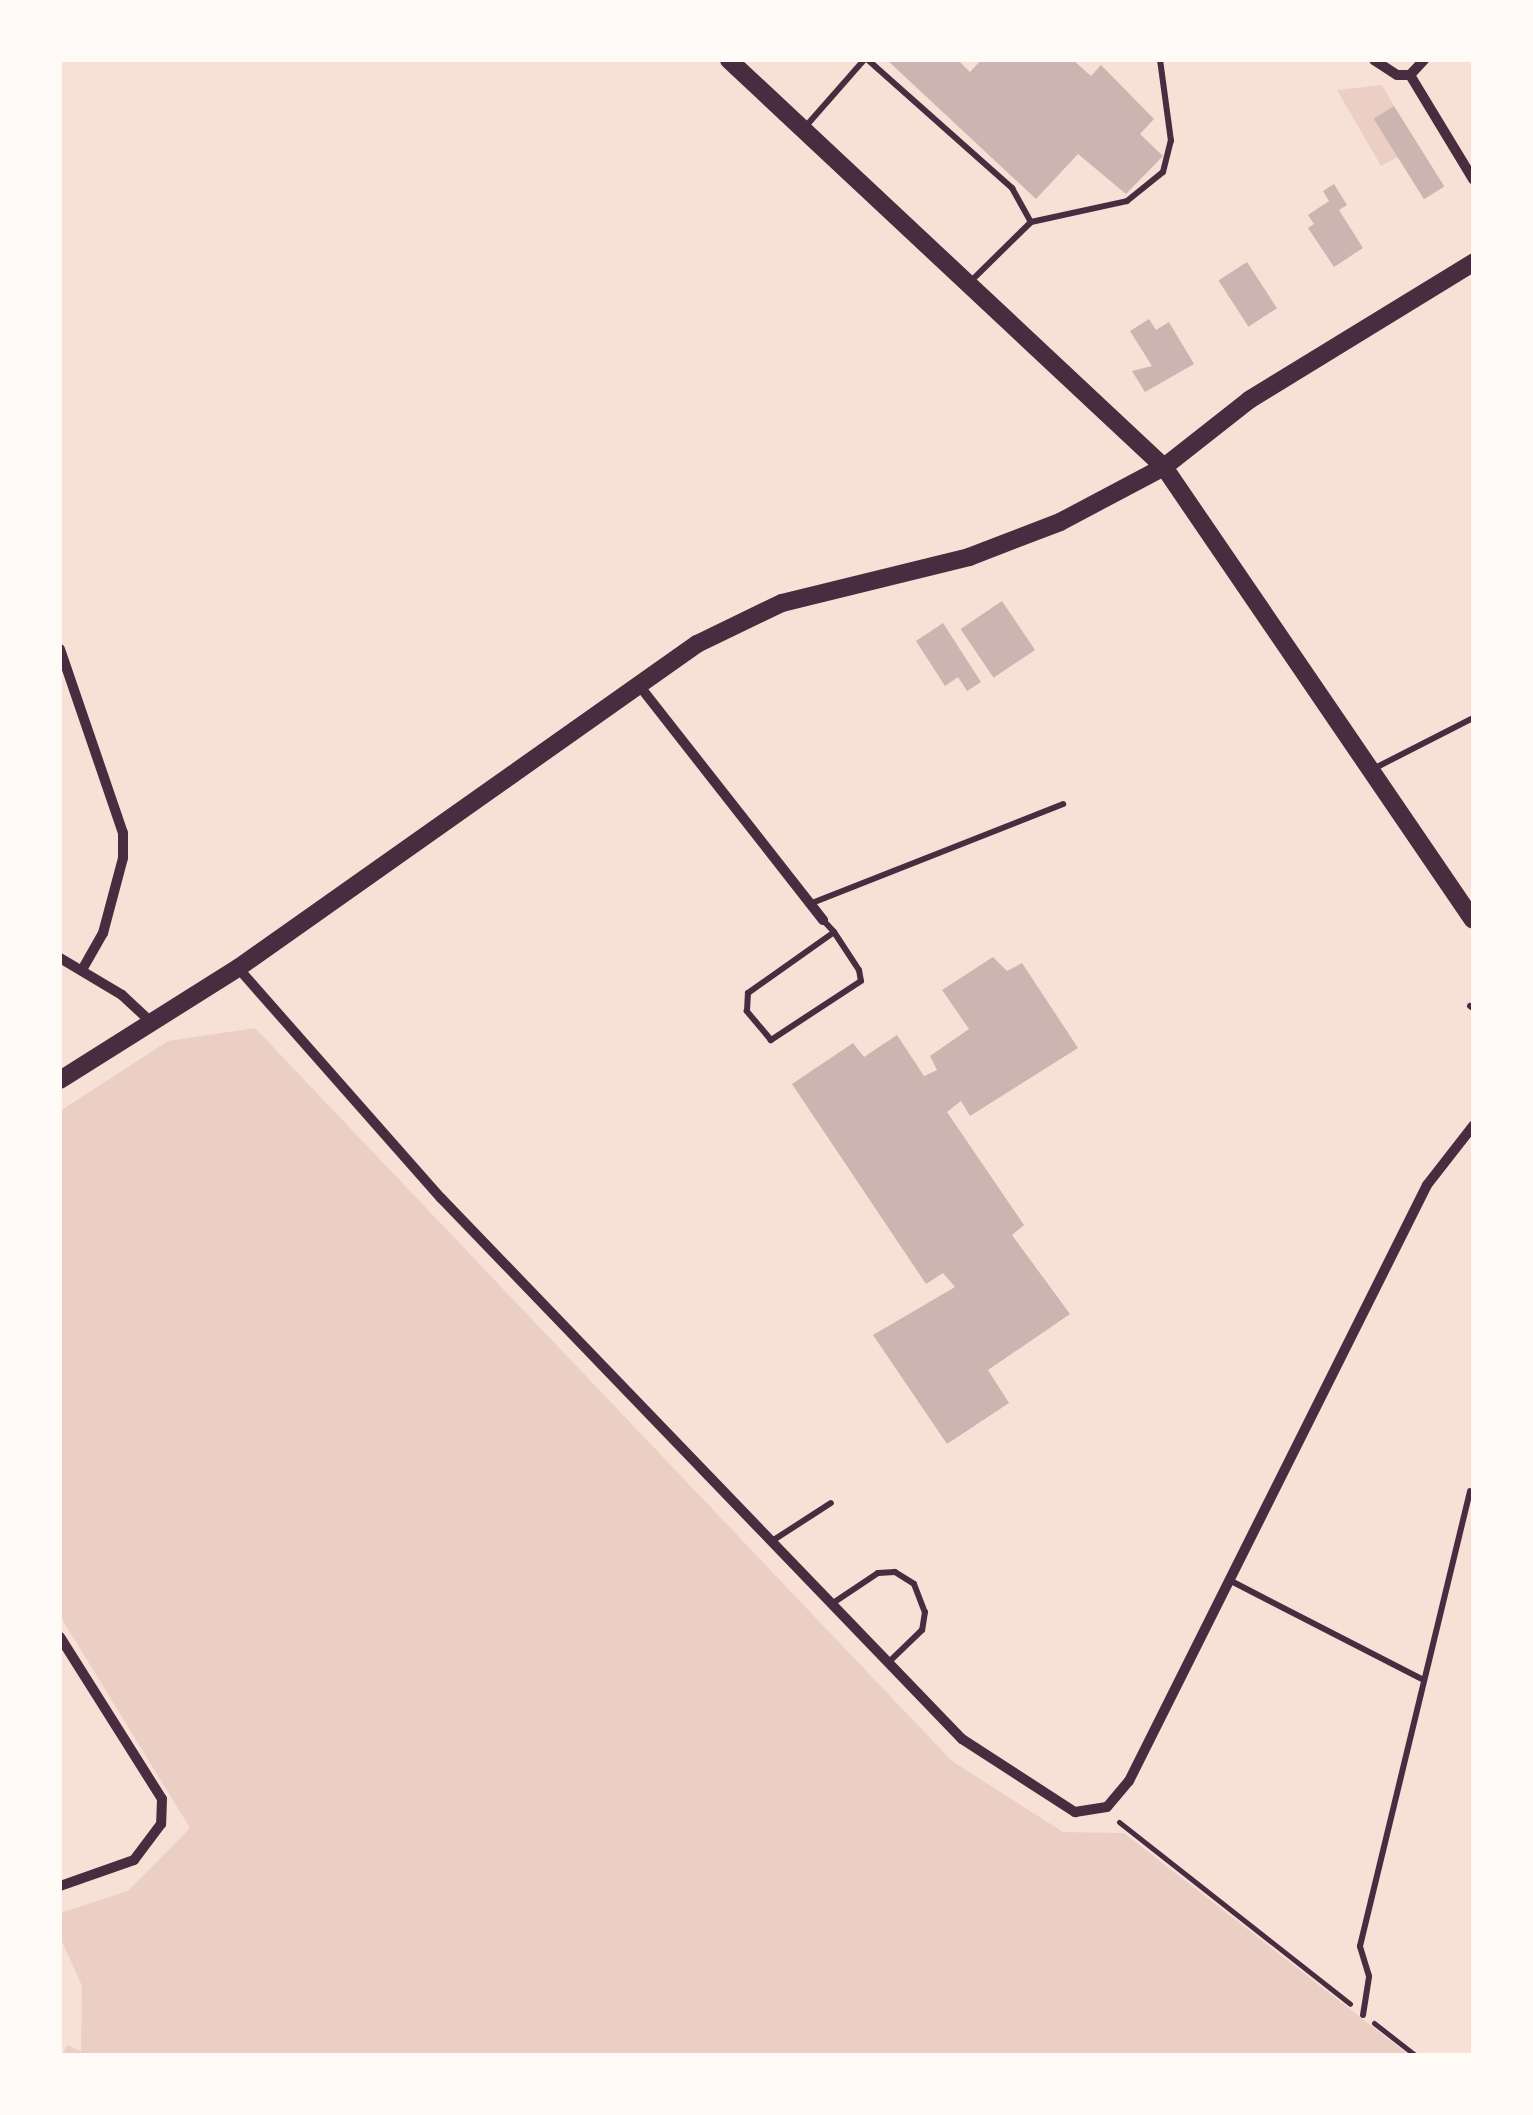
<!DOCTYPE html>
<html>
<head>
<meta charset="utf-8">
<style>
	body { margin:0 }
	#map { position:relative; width:1533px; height:2115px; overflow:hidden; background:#f7e1d7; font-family:"Golos Text",sans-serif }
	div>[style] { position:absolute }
	.green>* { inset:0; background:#ebcfc5 }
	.building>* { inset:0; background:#ccb4b1; transform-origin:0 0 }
	.path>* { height:5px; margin:-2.5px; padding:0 2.5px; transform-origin:2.5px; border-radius:2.5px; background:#4a2c40 }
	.service>* { height:6px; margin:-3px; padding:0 3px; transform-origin:3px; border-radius:3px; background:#4a2c40 }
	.minor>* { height:10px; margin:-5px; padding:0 5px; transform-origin:5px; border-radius:5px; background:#4a2c40 }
	.tertiary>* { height:18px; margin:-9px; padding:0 9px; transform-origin:9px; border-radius:9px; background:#4a2c40 }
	span { translate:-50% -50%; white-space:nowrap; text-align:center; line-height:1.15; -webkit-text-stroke:10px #fffaf5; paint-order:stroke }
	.frame { position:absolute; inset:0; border:62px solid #fffaf5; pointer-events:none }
</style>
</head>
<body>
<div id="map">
	<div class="green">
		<div style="clip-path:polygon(1382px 85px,1394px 106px,1374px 119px,1398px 157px,1381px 166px,1337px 90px)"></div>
		<div style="clip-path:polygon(255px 1028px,952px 1761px,1063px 1832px,1124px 1833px,1409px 2055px,62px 2055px,67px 2045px,81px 2051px,82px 1986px,60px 1937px,60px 1913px,128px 1891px,190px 1828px,60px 1616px,60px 1111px,168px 1041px)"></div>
	</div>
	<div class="building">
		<div style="clip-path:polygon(887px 60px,958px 60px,970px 72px,981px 60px,1073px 60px,1091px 76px,1101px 65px,1154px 119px,1140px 134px,1163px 156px,1126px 194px,1078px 154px,1036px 199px)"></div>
		<div style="left:1394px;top:106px;width:95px;height:24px;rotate:58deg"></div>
		<div style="clip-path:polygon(1334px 184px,1347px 205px,1339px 210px,1363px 248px,1334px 267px,1308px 228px,1314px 224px,1308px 215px,1329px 201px,1323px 191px)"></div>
		<div style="left:1247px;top:262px;width:55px;height:34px;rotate:57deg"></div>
		<div style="clip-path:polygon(1149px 319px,1156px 330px,1169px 322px,1194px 364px,1145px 392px,1132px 371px,1152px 366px,1130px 331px)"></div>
		<div style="left:1002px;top:601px;width:59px;height:50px;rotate:56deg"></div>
		<div style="clip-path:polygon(943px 623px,981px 682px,967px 691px,958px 677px,945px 686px,916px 641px)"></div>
		<div style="clip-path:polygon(993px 957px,1007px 971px,1022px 963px,1078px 1048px,970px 1116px,961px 1101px,947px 1112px,1024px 1225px,1012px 1235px,1070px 1314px,988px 1370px,1009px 1403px,947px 1444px,873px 1335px,955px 1287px,943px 1273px,926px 1284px,792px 1084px,853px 1043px,864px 1057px,897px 1035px,924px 1076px,937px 1070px,930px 1056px,969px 1029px,942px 990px)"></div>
	</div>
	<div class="path">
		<div style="left:1119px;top:1822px;width:294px;rotate:38.2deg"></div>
		<div style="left:1374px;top:2023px;width:52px;rotate:38deg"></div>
	</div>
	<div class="service">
		<div style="left:868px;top:60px;width:193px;rotate:41.6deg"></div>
		<div style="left:1012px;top:188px;width:39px;rotate:61deg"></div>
		<div style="left:1031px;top:222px;width:86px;rotate:135.5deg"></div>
		<div style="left:806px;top:126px;width:88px;rotate:-48.7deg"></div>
		<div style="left:1031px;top:222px;width:98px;rotate:-12.3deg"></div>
		<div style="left:1127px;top:201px;width:46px;rotate:-38.9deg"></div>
		<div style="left:1163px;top:172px;width:32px;rotate:-76deg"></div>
		<div style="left:1171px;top:141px;width:82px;rotate:-97.7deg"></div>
		<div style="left:1373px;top:769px;width:112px;rotate:-27deg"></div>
		<div style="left:812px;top:903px;width:270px;rotate:-21.5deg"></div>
		<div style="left:823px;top:920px;width:16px;rotate:47deg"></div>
		<div style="left:834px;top:932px;width:45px;rotate:56.7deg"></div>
		<div style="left:859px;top:970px;width:11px;rotate:80deg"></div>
		<div style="left:861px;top:981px;width:108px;rotate:146.8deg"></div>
		<div style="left:771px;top:1040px;width:38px;rotate:-130deg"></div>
		<div style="left:747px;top:1011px;width:18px;rotate:-87deg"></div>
		<div style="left:748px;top:993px;width:105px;rotate:-35.3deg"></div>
		<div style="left:1470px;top:1006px;width:4px;rotate:34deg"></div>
		<div style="left:772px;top:1541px;width:70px;rotate:-32.8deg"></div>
		<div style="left:1233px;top:1582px;width:212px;rotate:27.2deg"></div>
		<div style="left:833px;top:1603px;width:54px;rotate:-33.7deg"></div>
		<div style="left:878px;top:1573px;width:17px;rotate:-3deg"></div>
		<div style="left:895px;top:1572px;width:22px;rotate:32deg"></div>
		<div style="left:914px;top:1584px;width:30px;rotate:69deg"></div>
		<div style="left:925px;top:1612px;width:18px;rotate:99deg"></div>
		<div style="left:922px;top:1630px;width:47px;rotate:135.9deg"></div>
		<div style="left:1363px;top:2015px;width:39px;rotate:-81deg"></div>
		<div style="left:1369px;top:1976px;width:31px;rotate:-107deg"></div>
		<div style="left:1360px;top:1946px;width:468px;rotate:-76.4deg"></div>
	</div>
	<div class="minor">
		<div style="left:1374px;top:60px;width:27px;rotate:33deg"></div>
		<div style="left:1397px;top:75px;width:13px"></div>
		<div style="left:1410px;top:75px;width:21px;rotate:-47deg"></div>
		<div style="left:1410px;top:75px;width:122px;rotate:58.8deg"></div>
		<div style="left:60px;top:649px;width:194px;rotate:71.1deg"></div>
		<div style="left:123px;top:833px;width:25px;rotate:90deg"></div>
		<div style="left:123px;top:858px;width:78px;rotate:104.9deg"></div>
		<div style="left:103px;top:933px;width:43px;rotate:119.6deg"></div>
		<div style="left:638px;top:684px;width:300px;rotate:51.9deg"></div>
		<div style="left:60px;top:958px;width:72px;rotate:30.8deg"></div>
		<div style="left:122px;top:995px;width:38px;rotate:43deg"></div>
		<div style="left:238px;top:968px;width:307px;rotate:48.6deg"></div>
		<div style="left:441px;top:1198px;width:751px;rotate:46.08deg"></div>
		<div style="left:962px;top:1739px;width:135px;rotate:32.9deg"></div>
		<div style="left:1075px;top:1812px;width:32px;rotate:-9deg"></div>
		<div style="left:1107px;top:1807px;width:34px;rotate:-50deg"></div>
		<div style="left:1129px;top:1781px;width:666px;rotate:-63.43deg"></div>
		<div style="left:1427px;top:1185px;width:75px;rotate:-52.1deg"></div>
		<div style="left:60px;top:1637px;width:191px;rotate:57.8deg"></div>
		<div style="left:162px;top:1799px;width:25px;rotate:92deg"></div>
		<div style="left:161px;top:1824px;width:45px;rotate:126.9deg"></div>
		<div style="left:134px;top:1860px;width:78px;rotate:160.6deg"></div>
	</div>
	<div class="tertiary">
		<div style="left:729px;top:60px;width:596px;rotate:43.1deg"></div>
		<div style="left:1164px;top:467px;width:548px;rotate:55.7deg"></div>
		<div style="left:60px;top:1080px;width:210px;rotate:-32.2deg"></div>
		<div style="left:238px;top:968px;width:562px;rotate:-35.22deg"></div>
		<div style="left:697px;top:644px;width:94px;rotate:-25.8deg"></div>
		<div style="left:782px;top:603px;width:193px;rotate:-13.8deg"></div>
		<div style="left:969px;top:557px;width:97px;rotate:-21deg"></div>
		<div style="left:1060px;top:522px;width:118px;rotate:-27.9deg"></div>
		<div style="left:1164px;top:467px;width:108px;rotate:-38.2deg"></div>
		<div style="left:1249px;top:400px;width:263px;rotate:-31.5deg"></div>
	</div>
	<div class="frame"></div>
</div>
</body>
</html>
